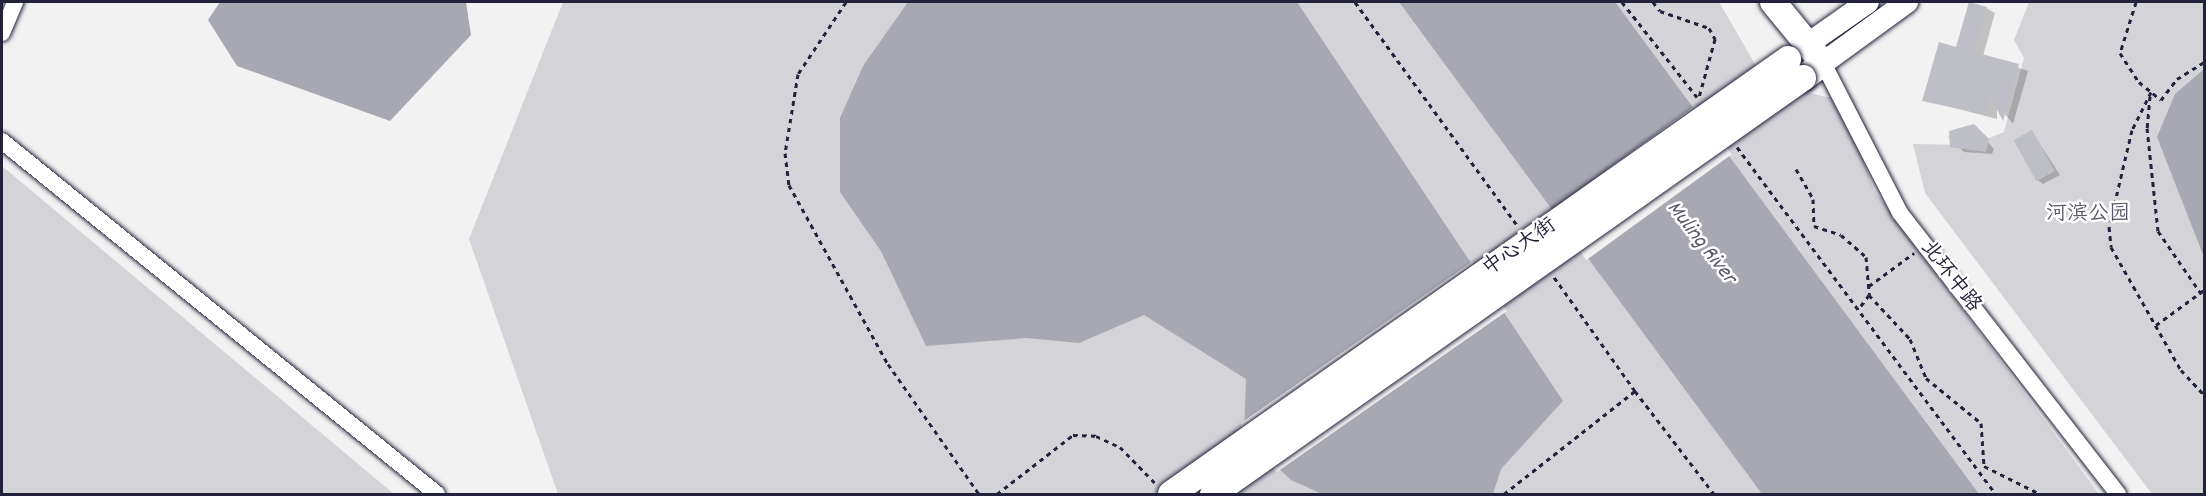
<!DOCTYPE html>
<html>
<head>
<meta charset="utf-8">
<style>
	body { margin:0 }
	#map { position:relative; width:2206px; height:496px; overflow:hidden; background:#f2f2f3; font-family:Dekko,"LXGW WenKai TC",sans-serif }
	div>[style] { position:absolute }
	.green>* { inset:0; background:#d3d3d8 }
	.water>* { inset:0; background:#a8a8b2 }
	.pier>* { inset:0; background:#f2f2f3; transform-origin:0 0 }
	.shadow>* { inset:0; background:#0003 }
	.building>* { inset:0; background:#bebec6; transform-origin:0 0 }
	.path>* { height:3px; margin-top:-1.5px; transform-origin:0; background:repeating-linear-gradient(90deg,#22223b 0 4.5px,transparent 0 9px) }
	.roads { filter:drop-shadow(0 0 2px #22223b) drop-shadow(0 0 2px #22223b) }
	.minor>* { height:16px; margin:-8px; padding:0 8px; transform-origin:8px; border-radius:8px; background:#fff }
	.major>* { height:22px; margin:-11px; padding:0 11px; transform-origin:11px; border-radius:11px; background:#fff }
	.highway>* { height:26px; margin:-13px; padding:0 13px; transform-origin:13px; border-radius:13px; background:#fff }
	.bridges { filter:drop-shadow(0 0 2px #22223b) drop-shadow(0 0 2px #22223b) }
	.highway-bridge>* { height:26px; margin:-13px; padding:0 13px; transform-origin:13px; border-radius:13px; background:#fff }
	span { translate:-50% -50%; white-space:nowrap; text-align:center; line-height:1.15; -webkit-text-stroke:5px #fff; paint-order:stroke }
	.park-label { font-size:21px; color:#57576a }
	.street-label { font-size:21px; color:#22223b }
	.water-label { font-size:22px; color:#58586b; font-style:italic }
	.frame { position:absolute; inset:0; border:3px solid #22223b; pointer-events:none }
</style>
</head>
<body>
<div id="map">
	<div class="green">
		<div style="clip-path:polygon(563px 2px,1719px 2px,1755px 64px,1799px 91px,1842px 100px,1874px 190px,2099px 494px,558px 494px,469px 239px)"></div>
		<div style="clip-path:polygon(2029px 2px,2204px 2px,2204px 494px,2152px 494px,1925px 193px,1913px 144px,1972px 145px,2004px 132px,2024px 58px,2014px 40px)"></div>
		<div style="clip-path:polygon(2px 166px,394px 494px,2px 494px)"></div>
	</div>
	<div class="water">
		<div style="clip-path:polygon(220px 2px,466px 2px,471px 35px,390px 121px,237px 66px,208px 20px)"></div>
		<div style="clip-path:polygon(908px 2px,1297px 2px,1563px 401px,1501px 469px,1493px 494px,1322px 494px,1291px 480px,1244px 437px,1246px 379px,1144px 315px,1079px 343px,1026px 338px,926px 346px,881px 251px,840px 192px,840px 118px,863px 66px)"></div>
		<div style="clip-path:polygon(1399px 2px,1615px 2px,1979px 494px,1762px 494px)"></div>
		<div style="clip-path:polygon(2204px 69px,2204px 257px,2157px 137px,2175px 94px)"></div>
	</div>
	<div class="pier">
		<div style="left:1696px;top:105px;width:61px;height:180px;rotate:54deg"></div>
		<div style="clip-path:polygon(1473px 261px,1507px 311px,1277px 472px,1241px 439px,1241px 423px)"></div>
	</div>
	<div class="shadow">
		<div style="clip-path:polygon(1986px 8px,1995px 13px,1983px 56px,2028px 71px,2013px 124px,1997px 105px,1997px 119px,1924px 100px)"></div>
		<div style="clip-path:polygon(1974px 126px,1994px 149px,1992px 154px,1964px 152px,1948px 137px)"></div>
		<div style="clip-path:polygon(2032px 132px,2060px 175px,2043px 184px,2037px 180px)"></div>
	</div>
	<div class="building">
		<div style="clip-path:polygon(1969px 2px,1987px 7px,1974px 52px,2019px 64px,2003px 121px,1988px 92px,1988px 115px,1922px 101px,1939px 42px,1956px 47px)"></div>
		<div style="clip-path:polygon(1974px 124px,1989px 139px,1986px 152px,1950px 147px,1949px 131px)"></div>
		<div style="left:2032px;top:130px;width:47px;height:21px;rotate:61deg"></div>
	</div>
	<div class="path">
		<div style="left:846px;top:2px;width:87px;rotate:123.7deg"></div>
		<div style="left:798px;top:74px;width:80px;rotate:99.3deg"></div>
		<div style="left:785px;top:153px;width:32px;rotate:83deg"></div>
		<div style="left:789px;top:185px;width:205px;rotate:61.1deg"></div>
		<div style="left:888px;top:364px;width:159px;rotate:55deg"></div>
		<div style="left:1355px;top:2px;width:276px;rotate:54deg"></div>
		<div style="left:1622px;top:2px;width:121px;rotate:51.7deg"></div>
		<div style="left:1653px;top:2px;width:11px;rotate:52deg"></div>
		<div style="left:1660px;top:11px;width:52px;rotate:19.1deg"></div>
		<div style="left:1709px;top:28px;width:13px;rotate:61deg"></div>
		<div style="left:1715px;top:39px;width:60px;rotate:105.4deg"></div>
		<div style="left:2136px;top:2px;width:53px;rotate:107.4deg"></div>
		<div style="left:2120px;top:53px;width:35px;rotate:57deg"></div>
		<div style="left:2139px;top:82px;width:28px;rotate:39deg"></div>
		<div style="left:2161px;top:100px;width:26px;rotate:-53deg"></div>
		<div style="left:2177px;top:79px;width:32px;rotate:-32deg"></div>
		<div style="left:2151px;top:92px;width:42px;rotate:116.6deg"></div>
		<div style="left:2132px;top:130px;width:100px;rotate:103.3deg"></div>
		<div style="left:2109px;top:227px;width:20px;rotate:84deg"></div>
		<div style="left:2111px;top:247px;width:142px;rotate:60.4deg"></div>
		<div style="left:2181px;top:370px;width:34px;rotate:47deg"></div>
		<div style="left:2150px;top:96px;width:32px;rotate:95deg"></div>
		<div style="left:2147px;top:128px;width:104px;rotate:83.9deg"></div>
		<div style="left:2158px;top:231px;width:81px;rotate:55.5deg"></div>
		<div style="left:1737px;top:147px;width:433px;rotate:53.3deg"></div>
		<div style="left:1796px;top:169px;width:34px;rotate:60deg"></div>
		<div style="left:1813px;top:199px;width:27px;rotate:88deg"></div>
		<div style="left:1814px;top:226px;width:28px;rotate:18deg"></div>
		<div style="left:1841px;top:235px;width:33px;rotate:41deg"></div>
		<div style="left:1866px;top:257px;width:38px;rotate:85deg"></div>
		<div style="left:1869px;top:295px;width:15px;rotate:127deg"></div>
		<div style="left:1869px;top:286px;width:56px;rotate:-36.3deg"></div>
		<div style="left:1869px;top:295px;width:60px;rotate:47deg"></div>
		<div style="left:1910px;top:339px;width:42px;rotate:67.7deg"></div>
		<div style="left:1926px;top:378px;width:71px;rotate:39.3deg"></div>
		<div style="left:1981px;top:423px;width:43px;rotate:86deg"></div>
		<div style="left:1984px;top:466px;width:63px;rotate:26.6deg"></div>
		<div style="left:2156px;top:325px;width:59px;rotate:-36.1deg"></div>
		<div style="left:1635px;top:391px;width:130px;rotate:52.5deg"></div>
		<div style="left:997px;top:494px;width:96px;rotate:-37.8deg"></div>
		<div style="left:1073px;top:435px;width:23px;rotate:2deg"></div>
		<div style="left:1096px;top:436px;width:26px;rotate:25deg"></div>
		<div style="left:1120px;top:447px;width:52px;rotate:45.8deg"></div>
		<div style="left:1504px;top:494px;width:167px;rotate:-38.2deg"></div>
		<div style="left:1635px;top:391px;width:140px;rotate:-125.4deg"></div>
	</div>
	<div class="roads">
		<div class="minor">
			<div style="left:2px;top:33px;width:34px;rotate:-67deg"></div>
			<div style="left:1823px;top:63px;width:169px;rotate:62.8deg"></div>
			<div style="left:1900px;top:213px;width:356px;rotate:52.2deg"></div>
			<div style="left:2px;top:141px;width:560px;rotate:39.06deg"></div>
		</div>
		<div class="major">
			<div style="left:1808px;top:44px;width:73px;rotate:-35deg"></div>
			<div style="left:1823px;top:63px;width:104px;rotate:-36deg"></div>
		</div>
		<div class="highway">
			<div style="left:1773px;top:2px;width:79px;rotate:50.7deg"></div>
			<div style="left:1823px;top:63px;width:25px;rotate:143deg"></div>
		</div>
	</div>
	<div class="bridges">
		<div class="highway-bridge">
			<div style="left:1171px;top:494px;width:755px;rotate:-35.18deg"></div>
			<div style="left:1213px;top:494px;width:722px;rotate:-35.19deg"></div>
		</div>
	</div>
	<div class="park-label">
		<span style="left:2088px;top:215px">河滨公园</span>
	</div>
	<div class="street-label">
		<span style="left:1520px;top:248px;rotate:-35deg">中心大街</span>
		<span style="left:1950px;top:277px;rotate:52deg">北环中路</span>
	</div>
	<div class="water-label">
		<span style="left:1701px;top:243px;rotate:52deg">Muling River</span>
	</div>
	<div class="frame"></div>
</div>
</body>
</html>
